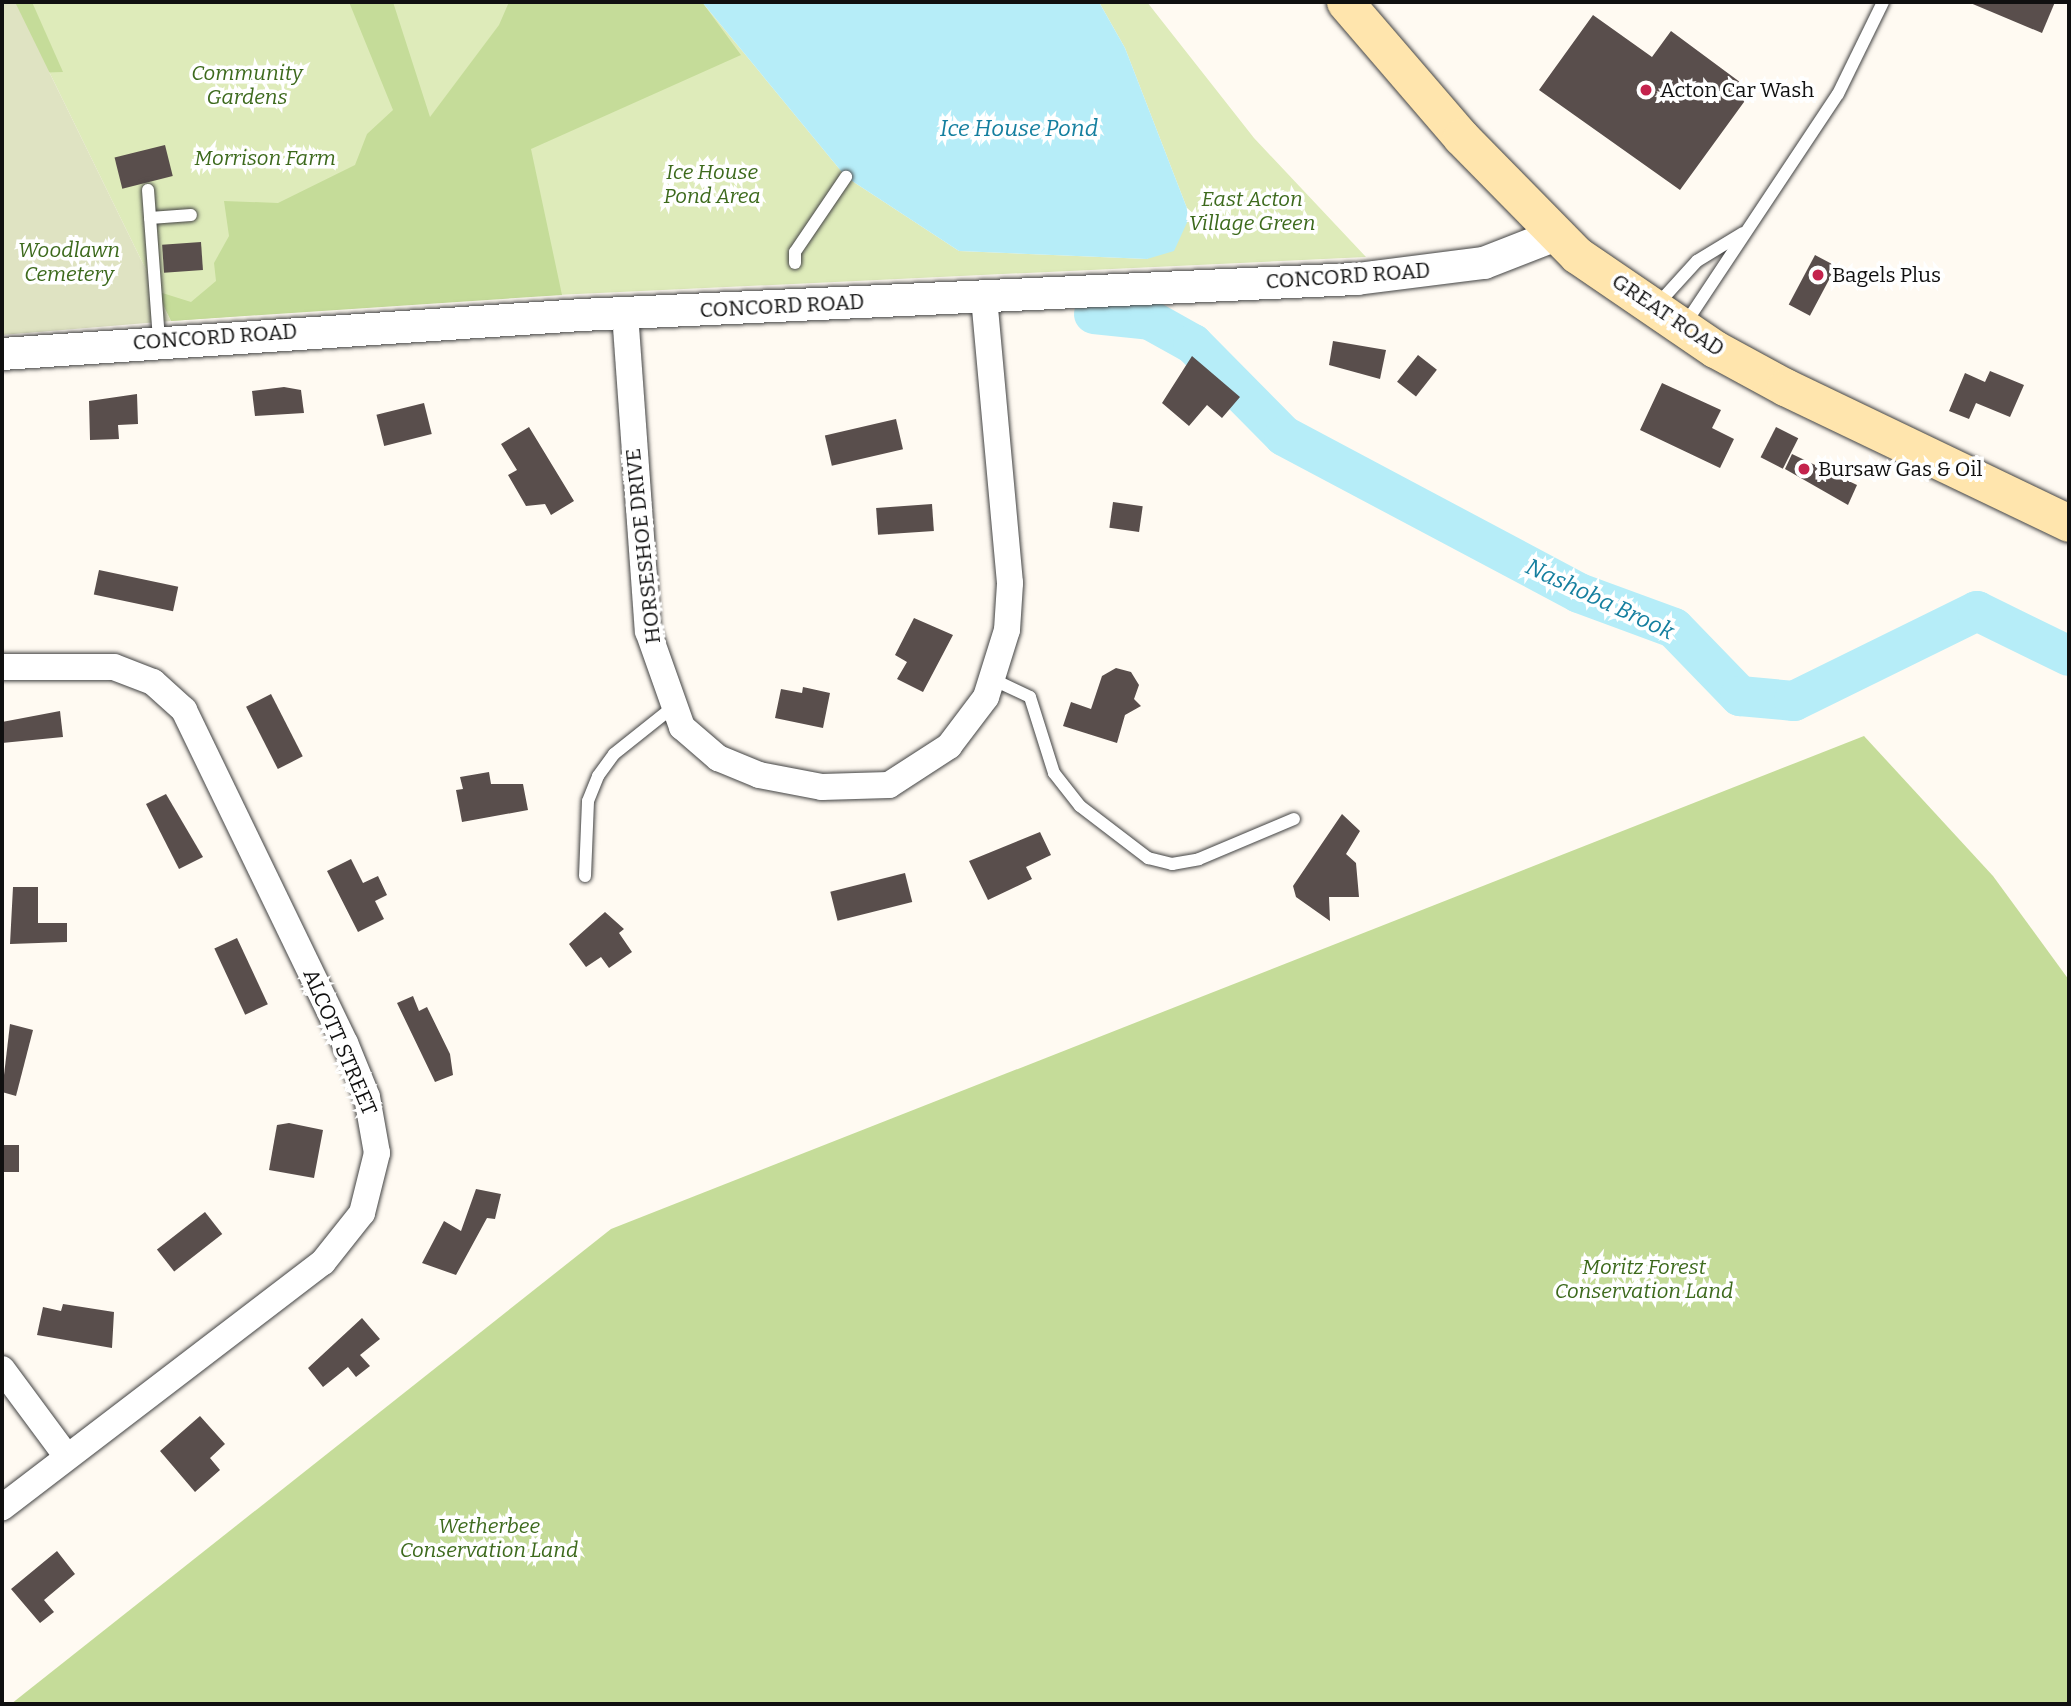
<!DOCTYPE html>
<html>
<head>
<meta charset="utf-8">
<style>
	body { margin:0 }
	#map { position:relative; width:2071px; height:1706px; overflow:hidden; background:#fffaf2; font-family:Bitter,serif }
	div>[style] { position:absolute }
	.green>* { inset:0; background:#deebba }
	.forest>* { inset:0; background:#c5dc99 }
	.cemetery>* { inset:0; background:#dfe3c2 }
	.water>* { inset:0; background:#b6edf8 }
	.river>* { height:40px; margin:-20px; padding:0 20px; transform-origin:20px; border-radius:20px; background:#b6edf8 }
	.building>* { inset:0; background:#594e4c; transform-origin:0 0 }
	.roads { filter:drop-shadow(0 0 2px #434343) drop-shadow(0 0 2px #434343) }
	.service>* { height:12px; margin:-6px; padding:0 6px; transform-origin:6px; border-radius:6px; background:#fff }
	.minor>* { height:26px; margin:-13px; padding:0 13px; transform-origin:13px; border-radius:13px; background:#fff }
	.tertiary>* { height:32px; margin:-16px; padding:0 16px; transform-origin:16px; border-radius:16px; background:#fff }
	.secondary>* { height:37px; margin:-18.5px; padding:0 18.5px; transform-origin:18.5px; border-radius:18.5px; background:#ffe5ad }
	.dots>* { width:19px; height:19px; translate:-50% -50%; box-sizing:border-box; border:4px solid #fff; border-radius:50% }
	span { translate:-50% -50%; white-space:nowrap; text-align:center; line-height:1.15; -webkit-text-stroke:7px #fff; paint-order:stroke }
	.park-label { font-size:21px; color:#3d6a1d; font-style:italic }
	.poi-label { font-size:21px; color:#101010 }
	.left { translate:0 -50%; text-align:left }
	.street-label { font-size:21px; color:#101010 }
	.water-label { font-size:23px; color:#157f9f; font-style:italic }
	.frame { position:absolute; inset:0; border:4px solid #101010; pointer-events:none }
</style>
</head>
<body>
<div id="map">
	<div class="green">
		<div style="clip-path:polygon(15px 2px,702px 2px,846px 177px,959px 251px,1147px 259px,1190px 216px,1125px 48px,1099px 2px,1147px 2px,1254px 138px,1366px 257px,452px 300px,171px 321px)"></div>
	</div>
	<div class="forest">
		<div style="clip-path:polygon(2px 2px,32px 2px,63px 72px,2px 74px)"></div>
		<div style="clip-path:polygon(349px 2px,393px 2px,430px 117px,499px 25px,509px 2px,702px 2px,741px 55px,531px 149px,562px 295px,171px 321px,156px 291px,191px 302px,216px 281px,214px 263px,229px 236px,224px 201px,278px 203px,355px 165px,367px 134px,393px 110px)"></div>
		<div style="clip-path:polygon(1864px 736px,1993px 876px,2069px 980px,2069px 1704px,11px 1704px,611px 1229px)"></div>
	</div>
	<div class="cemetery">
		<div style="clip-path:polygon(2px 2px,15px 2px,171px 321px,2px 335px)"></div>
	</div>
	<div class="water">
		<div style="clip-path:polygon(702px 2px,1099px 2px,1125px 48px,1190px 216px,1174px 251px,1147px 259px,959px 251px,846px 177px)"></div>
	</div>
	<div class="river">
		<div style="left:1094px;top:314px;width:56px;rotate:6.1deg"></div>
		<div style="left:1150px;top:320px;width:49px;rotate:29.2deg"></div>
		<div style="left:1193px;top:344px;width:129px;rotate:45.3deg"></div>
		<div style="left:1284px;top:436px;width:334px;rotate:28deg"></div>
		<div style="left:1579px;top:593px;width:101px;rotate:20.2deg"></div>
		<div style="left:1674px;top:628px;width:95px;rotate:45.9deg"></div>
		<div style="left:1740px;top:696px;width:54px;rotate:5.3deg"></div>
		<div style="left:1794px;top:701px;width:204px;rotate:-26.2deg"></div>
		<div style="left:1977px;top:611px;width:102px;rotate:26.1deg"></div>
	</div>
	<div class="building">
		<div style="clip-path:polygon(1968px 2px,2055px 2px,2042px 33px)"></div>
		<div style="clip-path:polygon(1593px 15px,1652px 57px,1671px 31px,1752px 91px,1680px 190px,1539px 90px)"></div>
		<div style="left:165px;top:145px;width:32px;height:52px;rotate:76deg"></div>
		<div style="left:201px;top:242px;width:28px;height:39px;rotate:86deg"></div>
		<div style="left:1815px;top:255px;width:24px;height:56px;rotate:28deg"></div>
		<div style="clip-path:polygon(1333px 341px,1386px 350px,1380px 379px,1329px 365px)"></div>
		<div style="left:1418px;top:355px;width:24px;height:34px;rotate:38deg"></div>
		<div style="clip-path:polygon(1192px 356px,1240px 397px,1222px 418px,1207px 405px,1189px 426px,1162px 403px)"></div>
		<div style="clip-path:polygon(1990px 371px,2024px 385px,2010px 417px,1976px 403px,1969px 419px,1949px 411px,1965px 373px,1985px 382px)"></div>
		<div style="clip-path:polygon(1662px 383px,1721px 410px,1712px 428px,1734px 439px,1720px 468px,1640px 430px)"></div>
		<div style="clip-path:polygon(284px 387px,301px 390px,304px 413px,255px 416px,252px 391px)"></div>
		<div style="clip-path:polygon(137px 394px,138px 424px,118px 425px,119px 439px,90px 440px,89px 401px)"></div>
		<div style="left:424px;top:403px;width:32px;height:49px;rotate:76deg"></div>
		<div style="left:896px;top:419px;width:31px;height:73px;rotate:77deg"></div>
		<div style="clip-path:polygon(529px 427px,574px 501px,551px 515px,545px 504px,526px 506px,508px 475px,517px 470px,501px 444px)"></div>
		<div style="left:1776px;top:427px;width:25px;height:34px;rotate:27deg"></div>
		<div style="clip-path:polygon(1792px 454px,1857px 485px,1848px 505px,1785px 469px)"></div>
		<div style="left:1113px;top:502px;width:30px;height:26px;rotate:8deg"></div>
		<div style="left:932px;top:504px;width:27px;height:56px;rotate:86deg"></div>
		<div style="left:99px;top:570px;width:81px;height:25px;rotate:12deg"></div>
		<div style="clip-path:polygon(914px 618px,953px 635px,923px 692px,897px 679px,907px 662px,895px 655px)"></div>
		<div style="clip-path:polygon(1116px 668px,1131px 672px,1139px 685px,1134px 699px,1141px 706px,1125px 715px,1117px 743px,1063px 726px,1071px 702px,1091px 709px,1102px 676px)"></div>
		<div style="clip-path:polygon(803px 687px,830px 693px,823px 728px,775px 718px,781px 689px,802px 693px)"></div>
		<div style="left:271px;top:694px;width:70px;height:28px;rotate:63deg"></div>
		<div style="clip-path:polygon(60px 711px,63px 737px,2px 743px,2px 722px)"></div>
		<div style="clip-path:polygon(489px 772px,491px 784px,523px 784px,528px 810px,462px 822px,456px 790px,463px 789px,460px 777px)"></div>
		<div style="clip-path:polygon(166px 794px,203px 857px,179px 869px,146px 804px)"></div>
		<div style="clip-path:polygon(1342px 814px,1360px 831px,1346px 854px,1356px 863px,1359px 897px,1329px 897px,1330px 921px,1296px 897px,1293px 886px)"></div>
		<div style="clip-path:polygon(1040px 832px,1051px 855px,1026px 867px,1032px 879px,988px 900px,969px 861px)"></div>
		<div style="clip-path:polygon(351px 859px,363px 883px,378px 876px,387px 895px,375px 901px,384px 919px,358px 932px,327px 871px)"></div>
		<div style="left:905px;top:873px;width:30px;height:77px;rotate:76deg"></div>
		<div style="clip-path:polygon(13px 887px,38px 887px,38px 923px,67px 923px,67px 942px,10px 944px)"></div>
		<div style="clip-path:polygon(605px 912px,624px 929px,619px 933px,632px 952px,609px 968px,601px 957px,586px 967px,569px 944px)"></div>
		<div style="left:237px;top:938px;width:73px;height:25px;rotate:65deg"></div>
		<div style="clip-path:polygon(413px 996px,419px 1011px,427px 1007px,450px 1054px,453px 1075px,435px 1082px,397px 1003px)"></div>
		<div style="clip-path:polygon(10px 1024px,33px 1030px,16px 1096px,2px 1092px)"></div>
		<div style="clip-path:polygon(289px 1123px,323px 1130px,314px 1178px,269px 1170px,277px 1125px)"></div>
		<div style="left:2px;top:1145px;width:17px;height:27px"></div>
		<div style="clip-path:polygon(476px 1189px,501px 1194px,495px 1219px,487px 1218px,456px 1275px,422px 1263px,444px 1221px,461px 1231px)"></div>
		<div style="left:205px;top:1212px;width:28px;height:61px;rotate:52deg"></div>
		<div style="clip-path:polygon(63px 1304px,114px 1312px,112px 1348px,37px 1335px,43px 1307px,61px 1311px)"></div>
		<div style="clip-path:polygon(362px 1318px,380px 1339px,360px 1355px,370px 1366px,356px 1377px,348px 1367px,323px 1387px,308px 1368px)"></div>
		<div style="clip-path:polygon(200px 1416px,225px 1444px,210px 1458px,220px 1470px,195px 1492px,160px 1451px)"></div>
		<div style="clip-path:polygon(57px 1551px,75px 1574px,44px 1600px,54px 1612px,40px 1623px,11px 1589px)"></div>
	</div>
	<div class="roads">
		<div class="service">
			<div style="left:148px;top:190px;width:151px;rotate:85.8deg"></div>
			<div style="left:150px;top:218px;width:41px;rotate:-4.2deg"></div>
			<div style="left:795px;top:263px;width:11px;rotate:-90deg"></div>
			<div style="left:795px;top:252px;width:91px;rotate:-55.8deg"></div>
			<div style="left:1656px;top:306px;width:61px;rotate:-47.7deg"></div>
			<div style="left:1697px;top:261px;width:54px;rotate:-31.3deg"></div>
			<div style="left:1685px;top:324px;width:276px;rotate:-56.4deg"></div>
			<div style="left:1838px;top:94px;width:102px;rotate:-63.9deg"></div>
			<div style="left:992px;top:679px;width:42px;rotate:25.3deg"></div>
			<div style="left:1030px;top:697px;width:80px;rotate:72.5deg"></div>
			<div style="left:1054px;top:773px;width:42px;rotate:51.8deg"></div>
			<div style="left:1080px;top:806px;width:86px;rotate:37.4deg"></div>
			<div style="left:1148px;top:858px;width:25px;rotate:14deg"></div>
			<div style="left:1172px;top:864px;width:27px;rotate:-10deg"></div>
			<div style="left:1199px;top:859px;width:103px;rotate:-22.8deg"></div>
			<div style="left:585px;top:876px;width:75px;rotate:-87.7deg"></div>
			<div style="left:588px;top:801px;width:27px;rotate:-68deg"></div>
			<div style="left:598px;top:776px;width:27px;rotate:-54deg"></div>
			<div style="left:614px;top:754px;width:75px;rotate:-38.5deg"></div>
		</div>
		<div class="minor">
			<div style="left:625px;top:313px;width:319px;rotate:85.9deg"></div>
			<div style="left:648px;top:631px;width:102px;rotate:70.5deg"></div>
			<div style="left:682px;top:727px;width:48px;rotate:40.7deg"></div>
			<div style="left:718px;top:758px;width:44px;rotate:22.5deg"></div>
			<div style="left:759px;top:775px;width:64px;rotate:10.8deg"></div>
			<div style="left:822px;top:787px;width:67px;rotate:-1.7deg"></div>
			<div style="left:889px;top:785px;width:72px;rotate:-33deg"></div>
			<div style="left:949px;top:746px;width:61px;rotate:-52.9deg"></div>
			<div style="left:986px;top:697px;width:70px;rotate:-72.6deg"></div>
			<div style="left:1007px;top:630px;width:47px;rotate:-86.3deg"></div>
			<div style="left:1010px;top:583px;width:288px;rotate:-95.2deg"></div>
			<div style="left:2px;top:667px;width:112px"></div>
			<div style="left:114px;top:667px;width:42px;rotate:21deg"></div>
			<div style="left:153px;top:682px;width:42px;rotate:42.1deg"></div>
			<div style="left:184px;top:710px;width:370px;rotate:64.2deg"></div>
			<div style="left:345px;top:1043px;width:58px;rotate:67.8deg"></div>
			<div style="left:367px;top:1097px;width:57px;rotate:79.9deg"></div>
			<div style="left:377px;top:1153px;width:62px;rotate:104deg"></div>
			<div style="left:362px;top:1213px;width:63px;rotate:128.5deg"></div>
			<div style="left:323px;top:1262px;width:404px;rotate:142.6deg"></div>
			<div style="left:2px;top:1369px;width:109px;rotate:53.5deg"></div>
		</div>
		<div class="tertiary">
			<div style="left:2px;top:354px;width:580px;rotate:-3.85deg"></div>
			<div style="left:581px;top:315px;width:777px;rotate:-2.66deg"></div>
			<div style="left:1357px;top:279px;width:128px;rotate:-7.2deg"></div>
			<div style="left:1484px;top:263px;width:77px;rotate:-21.3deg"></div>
		</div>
		<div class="secondary">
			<div style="left:1345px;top:2px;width:178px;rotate:49.3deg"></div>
			<div style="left:1461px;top:137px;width:165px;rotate:45.5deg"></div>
			<div style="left:1577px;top:255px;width:167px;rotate:34.3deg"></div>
			<div style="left:1715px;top:349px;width:80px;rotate:28.5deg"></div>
			<div style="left:1785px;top:387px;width:315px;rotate:25.6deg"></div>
		</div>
	</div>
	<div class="dots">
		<div style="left:1646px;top:90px;background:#c4234d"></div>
		<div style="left:1818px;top:275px;background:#c4234d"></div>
		<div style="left:1804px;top:469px;background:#c4234d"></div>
	</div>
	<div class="park-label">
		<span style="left:247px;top:85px">Community<br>Gardens</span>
		<span style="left:265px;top:158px">Morrison Farm</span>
		<span style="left:712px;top:184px">Ice House<br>Pond Area</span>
		<span style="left:1252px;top:211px">East Acton<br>Village Green</span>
		<span style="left:69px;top:262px">Woodlawn<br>Cemetery</span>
		<span style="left:1644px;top:1279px">Moritz Forest<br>Conservation Land</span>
		<span style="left:489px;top:1538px">Wetherbee<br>Conservation Land</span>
	</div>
	<div class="poi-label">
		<span class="left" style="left:1660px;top:90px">Acton Car Wash</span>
		<span class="left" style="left:1832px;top:275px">Bagels Plus</span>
		<span class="left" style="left:1818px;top:469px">Bursaw Gas &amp; Oil</span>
	</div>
	<div class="street-label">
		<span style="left:1348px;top:276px;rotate:-4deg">CONCORD ROAD</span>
		<span style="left:782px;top:306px;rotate:-3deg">CONCORD ROAD</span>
		<span style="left:1668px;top:315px;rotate:34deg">GREAT ROAD</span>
		<span style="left:215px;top:337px;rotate:-4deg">CONCORD ROAD</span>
		<span style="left:643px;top:546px;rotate:-96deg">HORSESHOE DRIVE</span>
		<span style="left:340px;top:1042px;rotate:67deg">ALCOTT STREET</span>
	</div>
	<div class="water-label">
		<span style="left:1019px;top:128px">Ice House Pond</span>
		<span style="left:1600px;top:599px;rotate:25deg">Nashoba Brook</span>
	</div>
	<div class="frame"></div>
</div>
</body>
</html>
